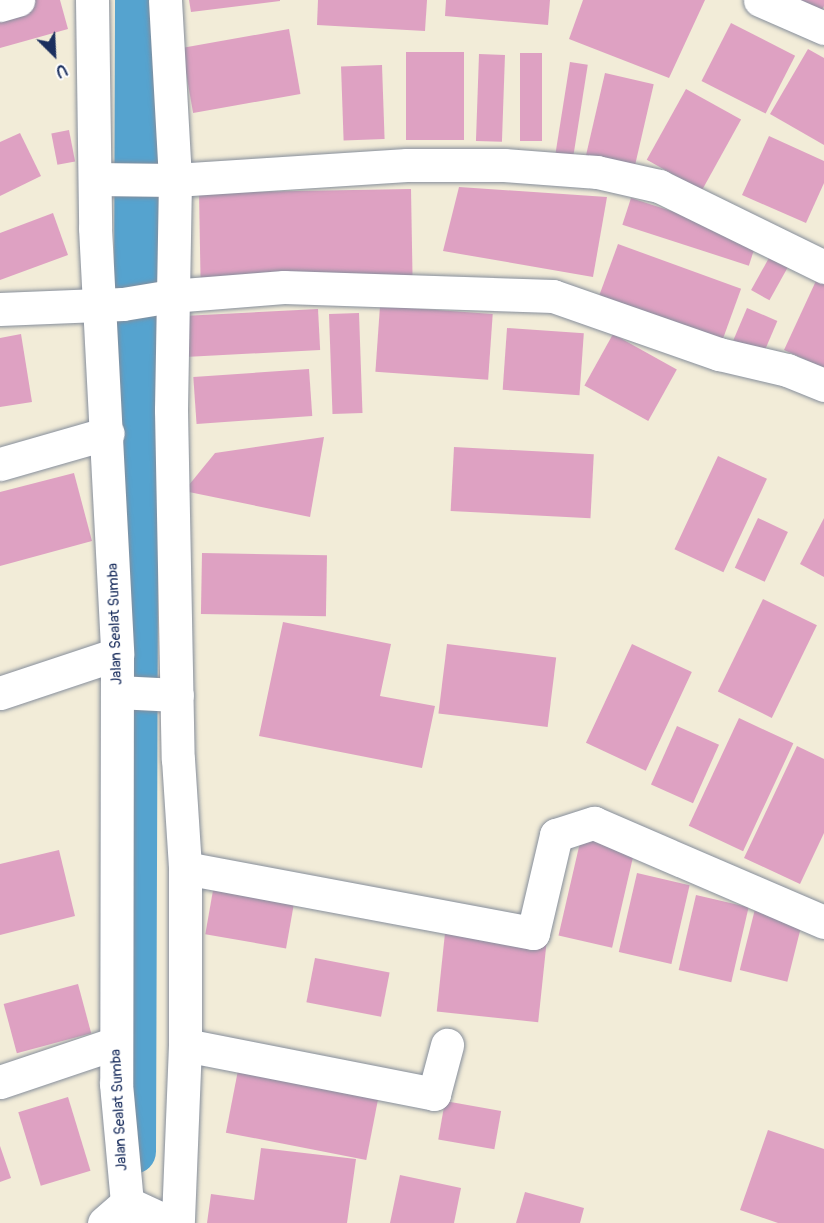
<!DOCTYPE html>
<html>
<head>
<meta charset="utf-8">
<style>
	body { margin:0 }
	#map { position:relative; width:824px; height:1223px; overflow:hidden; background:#f2ecd8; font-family:Pangolin,sans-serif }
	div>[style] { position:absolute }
	.canal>* { height:45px; margin:-22.5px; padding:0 22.5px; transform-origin:22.5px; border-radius:22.5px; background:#55a3cf }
	.building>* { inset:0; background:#dea1c2; transform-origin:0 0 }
	.roads { filter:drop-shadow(0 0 2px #868e9b) drop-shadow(0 0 2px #868e9b) }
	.minor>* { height:33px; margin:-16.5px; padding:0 16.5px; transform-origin:16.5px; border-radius:16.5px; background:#fff }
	span { translate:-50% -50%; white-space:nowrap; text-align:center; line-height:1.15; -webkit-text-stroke:5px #fff; paint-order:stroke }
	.street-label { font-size:15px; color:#1b2f5e }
	.north { position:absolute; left:24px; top:24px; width:60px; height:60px; -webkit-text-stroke:4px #fff; paint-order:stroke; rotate:156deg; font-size:16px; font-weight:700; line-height:24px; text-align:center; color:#1b2f5e }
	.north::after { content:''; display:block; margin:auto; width:21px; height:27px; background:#1b2f5e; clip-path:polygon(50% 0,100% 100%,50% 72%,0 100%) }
</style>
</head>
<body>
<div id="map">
	<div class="canal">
		<div style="left:133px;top:1151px;width:1151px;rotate:-89.8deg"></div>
	</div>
	<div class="building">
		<div style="clip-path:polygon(32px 0,60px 0,68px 29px,0 48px,0 9px)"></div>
		<div style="clip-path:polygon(189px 0,280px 0,280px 1px,191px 12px)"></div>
		<div style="clip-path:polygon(318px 0,427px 0,425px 31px,317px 25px)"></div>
		<div style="clip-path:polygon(446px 0,550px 0,548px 25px,445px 16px)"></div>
		<div style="clip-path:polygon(583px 0,705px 0,669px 78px,569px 39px)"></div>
		<div style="clip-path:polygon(794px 0,824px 0,824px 6px,820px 14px)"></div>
		<div style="left:731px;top:23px;width:72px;height:65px;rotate:27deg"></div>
		<div style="left:289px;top:29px;width:66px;height:109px;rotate:80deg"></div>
		<div style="clip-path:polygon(808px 49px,824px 58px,824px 145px,770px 114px)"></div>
		<div style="left:464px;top:52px;width:88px;height:58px;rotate:90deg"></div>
		<div style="left:520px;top:53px;width:22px;height:88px"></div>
		<div style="left:479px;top:54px;width:26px;height:87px;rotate:2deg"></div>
		<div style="left:570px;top:62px;width:18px;height:94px;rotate:9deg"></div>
		<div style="left:382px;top:65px;width:74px;height:41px;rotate:88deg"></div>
		<div style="left:605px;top:73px;width:50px;height:88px;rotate:13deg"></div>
		<div style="left:686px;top:89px;width:63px;height:81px;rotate:29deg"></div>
		<div style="left:69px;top:130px;width:32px;height:18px;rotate:79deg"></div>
		<div style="clip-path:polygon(20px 133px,41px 176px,0 196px,0 142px)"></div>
		<div style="clip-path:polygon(769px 136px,824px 161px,824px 183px,806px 223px,742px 195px)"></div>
		<div style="clip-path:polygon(459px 187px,607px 197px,593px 277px,443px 251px)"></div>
		<div style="left:411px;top:189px;width:91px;height:212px;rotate:89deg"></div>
		<div style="left:631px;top:198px;width:133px;height:28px;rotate:18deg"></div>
		<div style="clip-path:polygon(53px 213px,68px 255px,0 280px,0 233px)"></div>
		<div style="left:618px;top:244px;width:131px;height:65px;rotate:20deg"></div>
		<div style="left:770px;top:256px;width:21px;height:39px;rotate:29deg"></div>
		<div style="clip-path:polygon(821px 270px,824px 271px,824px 368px,784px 350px)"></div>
		<div style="left:380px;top:306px;width:113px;height:66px;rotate:4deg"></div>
		<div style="left:747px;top:308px;width:33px;height:35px;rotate:23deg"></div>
		<div style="left:318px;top:309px;width:41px;height:140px;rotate:87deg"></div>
		<div style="left:359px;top:313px;width:100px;height:30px;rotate:88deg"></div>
		<div style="left:507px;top:328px;width:77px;height:62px;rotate:4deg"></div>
		<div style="clip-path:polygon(21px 334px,32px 402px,0 407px,0 338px)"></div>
		<div style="left:613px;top:334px;width:73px;height:59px;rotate:29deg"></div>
		<div style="left:309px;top:369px;width:47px;height:116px;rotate:86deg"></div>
		<div style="clip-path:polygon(324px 437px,310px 517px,184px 491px,215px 453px)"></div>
		<div style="left:454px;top:447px;width:140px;height:64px;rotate:3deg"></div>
		<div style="left:718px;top:456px;width:54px;height:103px;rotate:25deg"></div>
		<div style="clip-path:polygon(74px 473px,92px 541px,0 566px,0 492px)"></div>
		<div style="left:758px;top:518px;width:33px;height:55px;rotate:25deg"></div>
		<div style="clip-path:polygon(824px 518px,824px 577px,800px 564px)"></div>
		<div style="left:202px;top:553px;width:125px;height:61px;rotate:1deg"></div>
		<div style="left:763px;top:599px;width:60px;height:103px;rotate:26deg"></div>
		<div style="clip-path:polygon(283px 622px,391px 644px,380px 696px,435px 706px,422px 768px,259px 736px)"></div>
		<div style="left:447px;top:644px;width:110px;height:70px;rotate:7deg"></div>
		<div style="left:632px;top:644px;width:66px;height:109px;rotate:25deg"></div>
		<div style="left:739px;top:718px;width:60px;height:119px;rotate:25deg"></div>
		<div style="left:677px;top:726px;width:46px;height:64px;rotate:24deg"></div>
		<div style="clip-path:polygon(797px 746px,824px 759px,824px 833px,800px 884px,744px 858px)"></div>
		<div style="left:581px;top:838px;width:55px;height:100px;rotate:13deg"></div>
		<div style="clip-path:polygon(59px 850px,75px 916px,0 935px,0 864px)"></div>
		<div style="left:637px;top:873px;width:54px;height:81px;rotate:13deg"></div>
		<div style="left:215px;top:879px;width:82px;height:56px;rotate:10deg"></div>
		<div style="left:696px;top:895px;width:54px;height:77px;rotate:13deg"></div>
		<div style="left:756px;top:905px;width:49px;height:67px;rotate:14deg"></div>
		<div style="left:445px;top:933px;width:102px;height:79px;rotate:6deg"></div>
		<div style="left:315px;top:958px;width:76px;height:45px;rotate:11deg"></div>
		<div style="left:78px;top:984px;width:51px;height:77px;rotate:75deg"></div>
		<div style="left:240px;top:1060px;width:143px;height:74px;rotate:11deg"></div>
		<div style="left:68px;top:1097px;width:77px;height:52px;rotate:73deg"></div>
		<div style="left:445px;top:1101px;width:57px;height:39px;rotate:10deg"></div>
		<div style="clip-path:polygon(768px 1130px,824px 1149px,824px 1223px,778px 1223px,740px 1210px)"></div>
		<div style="clip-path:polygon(0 1146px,11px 1178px,0 1182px)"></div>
		<div style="clip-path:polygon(261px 1148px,356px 1159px,347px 1223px,207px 1223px,211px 1194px,254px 1200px)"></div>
		<div style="clip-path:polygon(400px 1175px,461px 1188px,454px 1223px,390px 1223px)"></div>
		<div style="clip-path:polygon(525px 1192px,584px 1208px,580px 1223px,516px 1223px)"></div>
	</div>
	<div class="roads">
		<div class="minor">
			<div style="left:92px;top:0;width:228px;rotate:89.2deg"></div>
			<div style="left:95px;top:228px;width:427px;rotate:87deg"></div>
			<div style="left:117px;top:654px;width:430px;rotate:90.1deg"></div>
			<div style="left:116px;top:1084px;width:120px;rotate:84.7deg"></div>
			<div style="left:165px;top:0;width:180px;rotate:86.8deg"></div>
			<div style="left:175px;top:180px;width:230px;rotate:91deg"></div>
			<div style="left:171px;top:410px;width:349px;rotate:88.9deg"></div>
			<div style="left:178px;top:759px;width:109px;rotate:86.3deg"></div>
			<div style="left:185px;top:868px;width:177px;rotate:90deg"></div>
			<div style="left:185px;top:1045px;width:178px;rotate:92.3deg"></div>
			<div style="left:760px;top:0;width:70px;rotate:23.6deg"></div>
			<div style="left:0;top:5px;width:19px;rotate:-16deg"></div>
			<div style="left:95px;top:179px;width:80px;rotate:0.7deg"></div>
			<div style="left:175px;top:180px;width:232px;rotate:-3.7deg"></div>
			<div style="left:407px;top:165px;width:97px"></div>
			<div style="left:504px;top:165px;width:93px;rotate:4.3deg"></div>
			<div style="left:597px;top:172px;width:64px;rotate:12.7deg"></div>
			<div style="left:659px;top:186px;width:184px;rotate:26.1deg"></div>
			<div style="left:0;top:309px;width:123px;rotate:-2.3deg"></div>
			<div style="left:123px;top:304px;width:49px;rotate:-9.5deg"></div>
			<div style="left:171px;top:296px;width:113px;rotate:-4.6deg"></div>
			<div style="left:284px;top:287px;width:269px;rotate:1.9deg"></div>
			<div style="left:553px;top:296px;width:176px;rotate:19.3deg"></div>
			<div style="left:719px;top:354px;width:70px;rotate:13.2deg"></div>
			<div style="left:787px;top:370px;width:40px;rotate:22deg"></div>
			<div style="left:0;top:464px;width:112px;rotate:-16deg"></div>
			<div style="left:117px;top:692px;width:60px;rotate:2.9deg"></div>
			<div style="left:0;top:693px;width:123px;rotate:-18.4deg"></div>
			<div style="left:185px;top:868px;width:354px;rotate:10.6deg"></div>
			<div style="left:533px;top:933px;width:101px;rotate:-76.8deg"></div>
			<div style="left:556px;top:835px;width:40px;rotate:-18deg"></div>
			<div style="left:594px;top:823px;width:250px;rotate:23.3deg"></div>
			<div style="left:185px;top:1045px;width:254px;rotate:11.1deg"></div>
			<div style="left:434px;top:1094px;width:51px;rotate:-75.1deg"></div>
			<div style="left:0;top:1082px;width:122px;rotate:-18.6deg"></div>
			<div style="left:127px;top:1203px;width:47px;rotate:24.9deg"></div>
			<div style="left:104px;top:1223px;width:30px;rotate:-41deg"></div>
		</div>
	</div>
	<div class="street-label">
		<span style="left:115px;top:624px;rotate:-92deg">Jalan Sealat Sumba</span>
		<span style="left:119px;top:1110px;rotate:-93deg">Jalan Sealat Sumba</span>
	</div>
	<div class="north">U</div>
</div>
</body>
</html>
